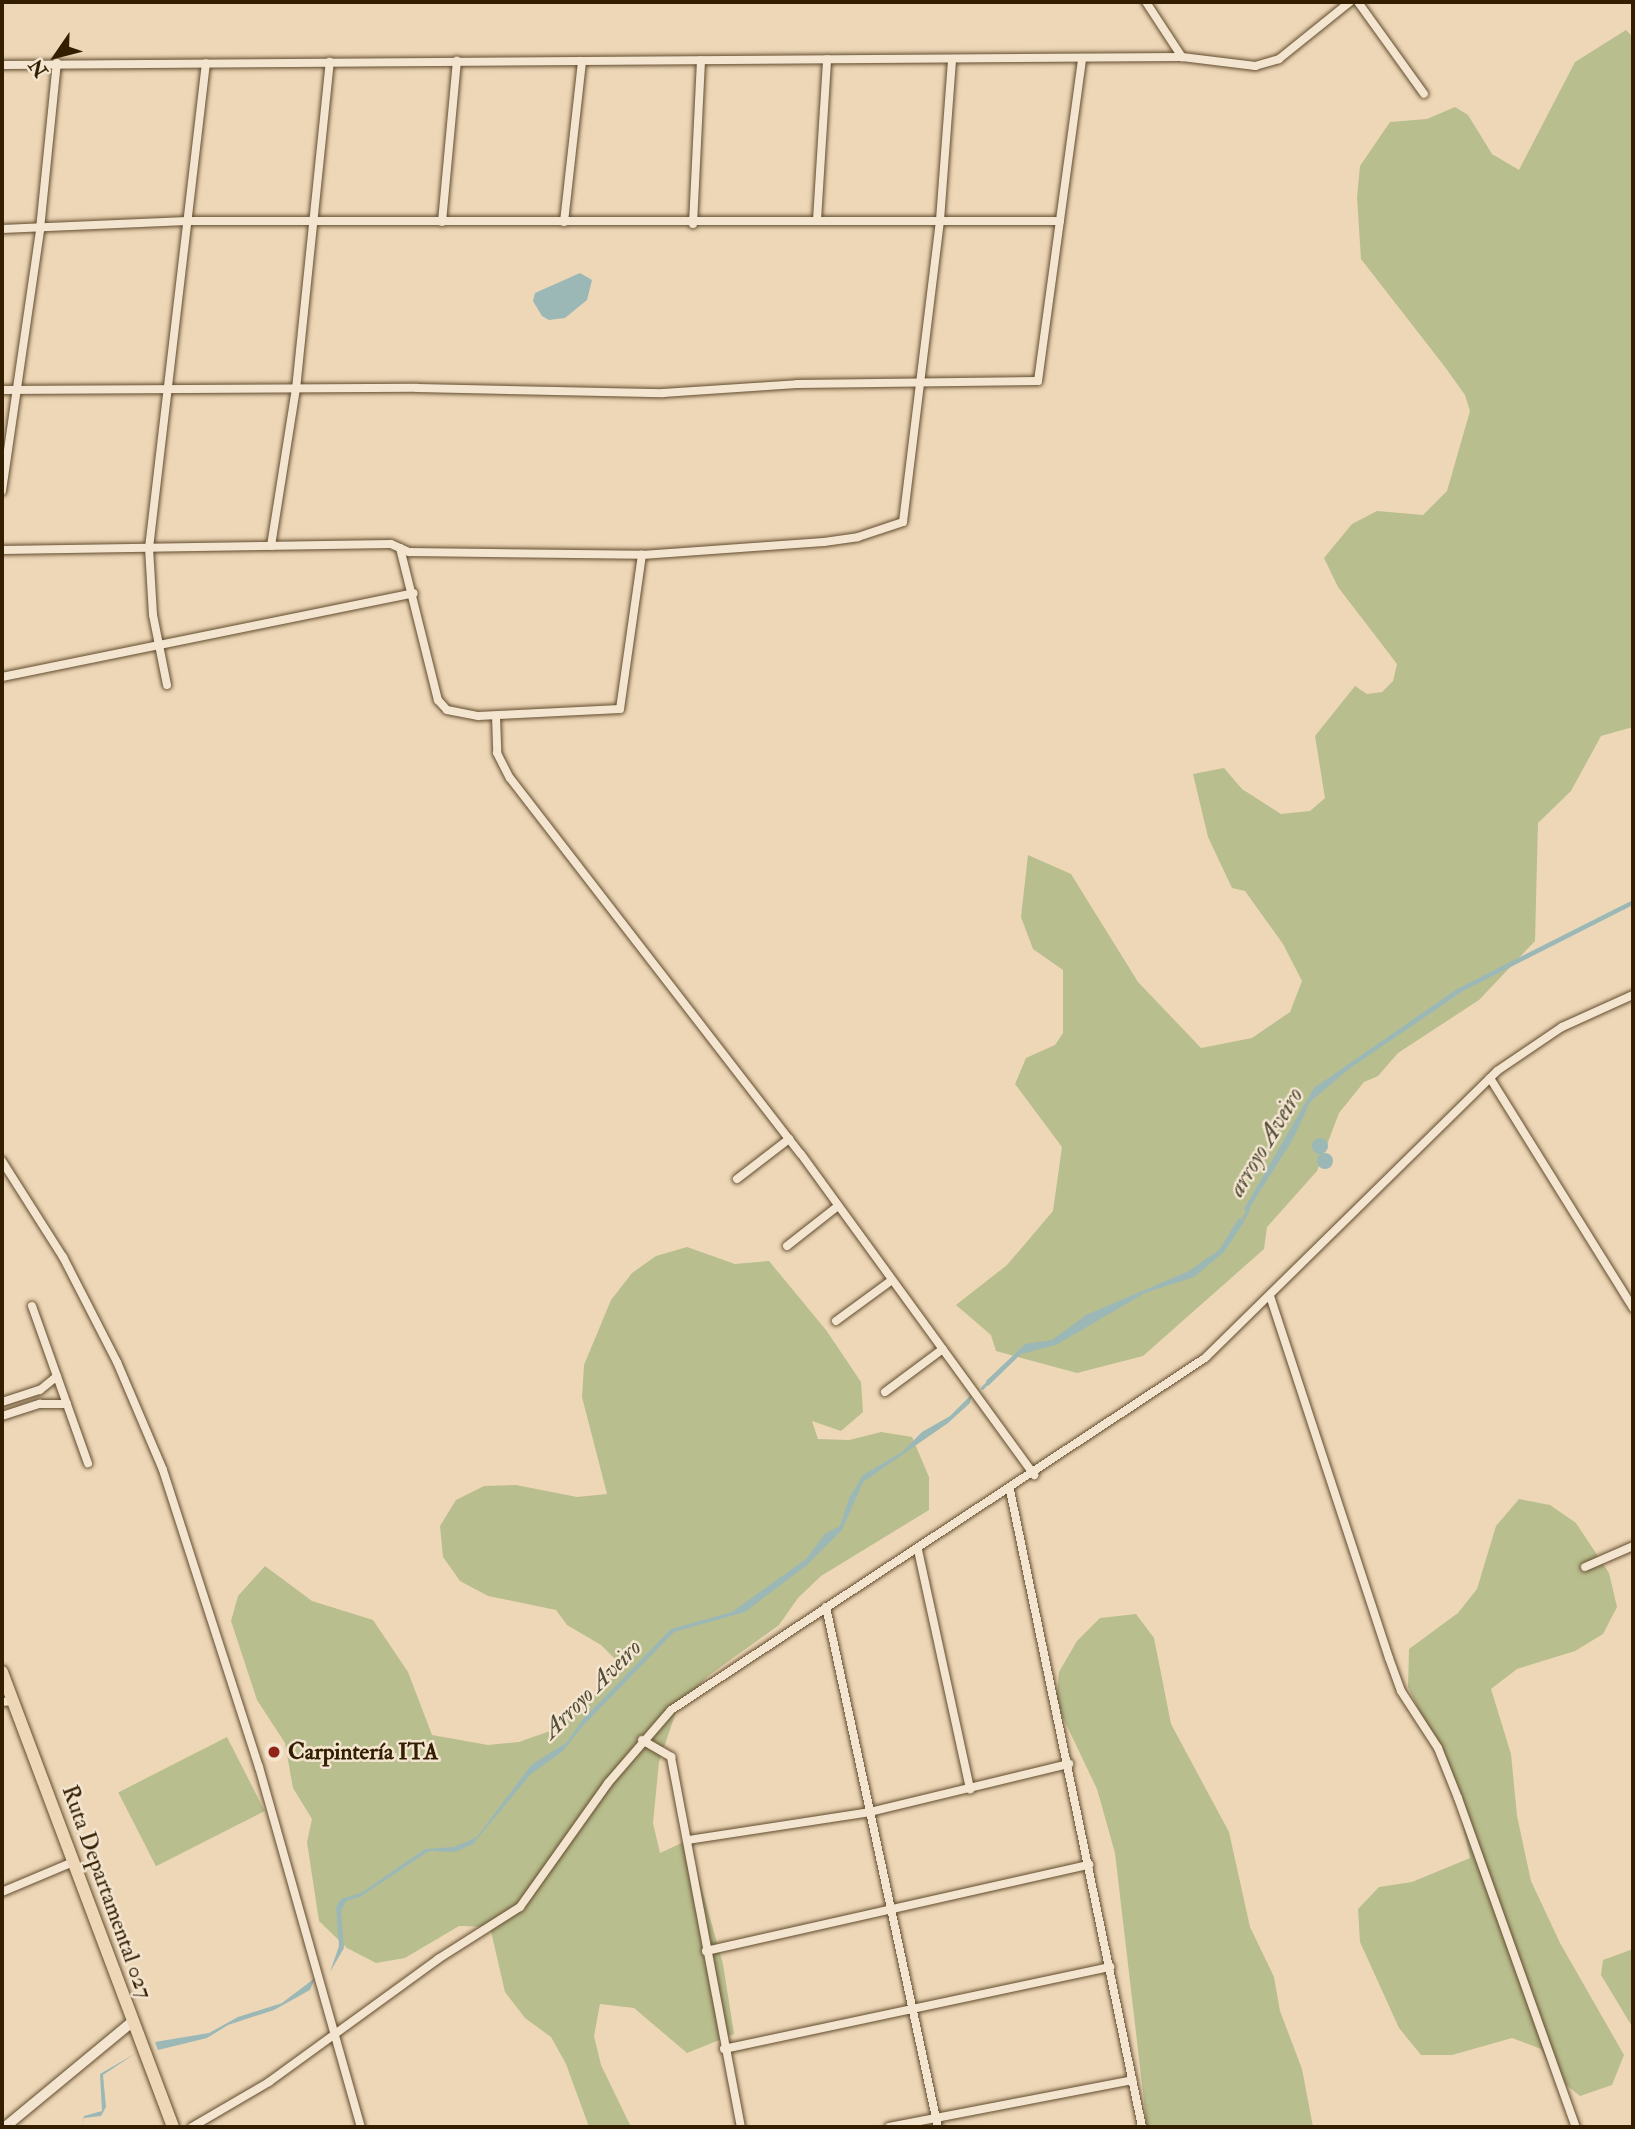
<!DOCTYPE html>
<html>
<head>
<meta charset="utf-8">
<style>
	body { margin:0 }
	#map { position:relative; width:1635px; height:2129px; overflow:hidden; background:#edd7b7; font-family:"IM FELL Double Pica",serif }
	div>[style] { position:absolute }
	.green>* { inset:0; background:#b9be8e; transform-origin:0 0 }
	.water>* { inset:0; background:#9bb8b6 }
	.round { border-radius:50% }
	.stream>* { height:2.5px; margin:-1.25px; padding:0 1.25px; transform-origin:1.25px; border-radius:1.25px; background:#9bb8b6 }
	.roads { filter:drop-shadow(0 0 2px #624c2e) drop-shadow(0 0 2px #624c2e) }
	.street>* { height:8px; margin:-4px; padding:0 4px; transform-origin:4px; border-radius:4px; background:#f3e5d0 }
	.secondary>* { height:10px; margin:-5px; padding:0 5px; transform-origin:5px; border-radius:5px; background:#f3e5d0 }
	.primary>* { height:12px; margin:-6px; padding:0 6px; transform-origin:6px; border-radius:6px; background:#edd7b7 }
	.dots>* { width:19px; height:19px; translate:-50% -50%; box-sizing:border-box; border:4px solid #f3e5d0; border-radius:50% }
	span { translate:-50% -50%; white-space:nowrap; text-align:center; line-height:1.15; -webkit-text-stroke:5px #f3e5d0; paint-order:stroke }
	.poi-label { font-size:23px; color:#331e00; font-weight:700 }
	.left { translate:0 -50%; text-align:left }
	.street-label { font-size:23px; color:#331e00 }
	.water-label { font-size:24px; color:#524c37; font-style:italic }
	.frame { position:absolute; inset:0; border:4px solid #331e00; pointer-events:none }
	.north { position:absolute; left:21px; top:21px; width:70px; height:70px; -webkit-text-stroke:5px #f3e5d0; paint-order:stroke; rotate:235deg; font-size:19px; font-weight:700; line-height:28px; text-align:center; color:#331e00 }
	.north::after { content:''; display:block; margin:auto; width:24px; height:32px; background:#331e00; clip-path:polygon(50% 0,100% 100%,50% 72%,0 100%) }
</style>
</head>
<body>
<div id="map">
	<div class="green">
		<div style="clip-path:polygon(1626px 30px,1633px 37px,1633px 727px,1601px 736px,1571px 791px,1538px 823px,1535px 941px,1479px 1000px,1398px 1053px,1378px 1076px,1364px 1082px,1339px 1113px,1317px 1171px,1267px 1227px,1264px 1249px,1143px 1356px,1077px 1373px,996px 1351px,991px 1335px,956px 1305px,1007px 1265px,1053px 1211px,1062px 1147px,1015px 1084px,1026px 1058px,1055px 1045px,1063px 1033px,1063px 970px,1033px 949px,1021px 917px,1028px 855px,1071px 874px,1138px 982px,1201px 1048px,1252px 1038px,1290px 1012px,1302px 981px,1283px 944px,1245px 891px,1232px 888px,1208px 837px,1193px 774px,1224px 768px,1242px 789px,1281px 814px,1310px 811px,1325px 798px,1315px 736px,1355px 686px,1367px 694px,1382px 692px,1393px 681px,1397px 664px,1338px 587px,1324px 558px,1352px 524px,1377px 511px,1423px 515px,1447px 491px,1470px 411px,1465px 395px,1445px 367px,1361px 259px,1357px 197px,1360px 166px,1390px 122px,1427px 119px,1455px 107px,1468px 115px,1492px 154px,1519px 170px,1575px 62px)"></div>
		<div style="clip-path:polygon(687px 1247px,735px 1264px,769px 1261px,826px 1330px,861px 1382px,863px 1412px,841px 1431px,812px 1421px,818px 1439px,849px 1440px,881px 1432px,912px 1437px,929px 1477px,929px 1510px,821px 1576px,798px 1598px,779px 1625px,708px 1676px,677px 1709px,659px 1762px,653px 1823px,660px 1853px,688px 1840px,723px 1964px,734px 2034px,687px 2053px,634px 2008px,600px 2004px,594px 2036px,601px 2065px,631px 2127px,589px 2127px,566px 2064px,551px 2037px,525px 2018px,505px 1992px,490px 1927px,459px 1926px,405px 1958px,376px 1963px,347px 1948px,319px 1921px,307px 1842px,312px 1819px,293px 1788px,285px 1743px,257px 1700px,231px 1621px,238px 1596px,265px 1566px,312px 1601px,373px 1620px,408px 1672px,432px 1735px,488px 1745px,519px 1742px,550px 1731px,576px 1713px,623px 1667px,601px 1645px,567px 1625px,556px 1610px,488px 1596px,460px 1581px,443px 1557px,440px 1526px,456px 1500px,484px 1486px,516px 1485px,577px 1497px,607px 1494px,582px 1397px,584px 1365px,611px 1300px,632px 1273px,656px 1256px)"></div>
		<div style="clip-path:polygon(1519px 1499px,1550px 1505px,1576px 1523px,1609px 1573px,1617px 1607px,1603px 1634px,1575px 1651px,1517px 1669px,1491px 1689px,1511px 1754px,1517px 1816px,1531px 1881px,1560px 1943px,1624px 2055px,1612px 2085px,1580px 2096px,1555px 2076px,1541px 2049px,1512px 2038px,1452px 2055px,1421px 2055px,1399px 2028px,1360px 1942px,1358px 1909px,1379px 1887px,1412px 1882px,1470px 1858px,1452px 1779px,1408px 1687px,1409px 1649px,1458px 1613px,1477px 1589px,1496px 1526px)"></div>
		<div style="clip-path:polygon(1136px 1614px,1154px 1638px,1171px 1724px,1229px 1832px,1250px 1927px,1274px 1977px,1280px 2011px,1302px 2069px,1313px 2127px,1147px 2127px,1115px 1853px,1097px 1789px,1056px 1703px,1059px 1672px,1077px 1641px,1100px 1618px)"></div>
		<div style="left:227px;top:1737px;width:83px;height:122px;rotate:63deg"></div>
		<div style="clip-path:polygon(1633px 1949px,1633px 2028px,1601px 1975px,1603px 1960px)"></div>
	</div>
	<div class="water">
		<div style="clip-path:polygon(580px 273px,592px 280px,587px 300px,565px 318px,549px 320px,542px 316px,533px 301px,535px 293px)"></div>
		<div style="clip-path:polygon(1633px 900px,1633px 905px,1463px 991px,1349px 1069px,1310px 1102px,1293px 1139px,1247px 1212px,1244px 1209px,1314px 1088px,1457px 989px)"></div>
		<div class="round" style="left:1312px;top:1138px;width:16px;height:16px"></div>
		<div class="round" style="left:1317px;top:1153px;width:16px;height:16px"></div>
		<div style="clip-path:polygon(1239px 1218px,1244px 1222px,1224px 1252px,1194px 1277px,1145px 1293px,1056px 1345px,1021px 1354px,988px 1386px,986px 1381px,1025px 1344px,1052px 1340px,1086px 1315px,1189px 1271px,1219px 1250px)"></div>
		<div style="clip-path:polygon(972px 1394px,970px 1403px,948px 1423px,863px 1482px,842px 1530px,807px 1565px,745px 1612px,674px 1632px,582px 1727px,563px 1751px,530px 1775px,473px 1844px,455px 1852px,429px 1851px,360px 1897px,346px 1901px,341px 1912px,344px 1948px,330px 1972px,339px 1946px,336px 1907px,341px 1899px,361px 1893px,425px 1849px,454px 1847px,477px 1837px,531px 1765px,567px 1742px,582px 1720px,671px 1629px,732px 1612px,806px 1559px,825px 1534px,840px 1526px,849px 1498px,863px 1475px,902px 1452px,922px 1432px,950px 1416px)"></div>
		<div style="clip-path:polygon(315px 1978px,310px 1990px,274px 2010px,228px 2025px,207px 2038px,158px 2050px,155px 2042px,209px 2033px,238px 2017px,282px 2003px)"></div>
		<div style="clip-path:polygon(136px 2053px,103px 2075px,106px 2107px,101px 2116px,84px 2118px,82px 2127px,84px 2116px,102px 2111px,100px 2074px)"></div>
	</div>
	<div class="stream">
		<div style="left:1241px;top:1222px;width:14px;rotate:-60deg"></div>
		<div style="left:982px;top:1388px;width:8px;rotate:-45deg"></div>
	</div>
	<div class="roads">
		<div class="street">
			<div style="left:1146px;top:2px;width:66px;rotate:56.8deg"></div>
			<div style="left:1358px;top:2px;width:113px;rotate:54.3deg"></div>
			<div style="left:2px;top:65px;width:1180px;rotate:-0.39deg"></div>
			<div style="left:1182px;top:57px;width:74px;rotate:7deg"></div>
			<div style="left:1255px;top:66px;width:25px;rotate:-16deg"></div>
			<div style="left:1279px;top:59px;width:91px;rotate:-38.8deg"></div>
			<div style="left:817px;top:220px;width:161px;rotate:-86.4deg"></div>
			<div style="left:442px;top:222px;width:162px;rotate:-84.7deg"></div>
			<div style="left:564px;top:222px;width:162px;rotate:-83.6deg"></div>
			<div style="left:693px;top:224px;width:164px;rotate:-87.2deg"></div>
			<div style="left:2px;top:229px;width:185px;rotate:-2.5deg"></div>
			<div style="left:187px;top:221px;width:873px"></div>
			<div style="left:2px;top:390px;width:415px;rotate:-0.3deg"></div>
			<div style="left:417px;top:388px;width:246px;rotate:1.2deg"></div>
			<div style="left:663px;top:393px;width:134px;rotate:-3.8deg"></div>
			<div style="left:797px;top:384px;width:241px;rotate:-0.7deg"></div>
			<div style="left:1038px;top:381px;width:326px;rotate:-82.2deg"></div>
			<div style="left:2px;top:491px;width:265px;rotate:-81.7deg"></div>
			<div style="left:40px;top:229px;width:167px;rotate:-84.2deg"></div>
			<div style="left:271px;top:546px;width:159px;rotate:-81deg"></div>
			<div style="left:296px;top:389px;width:329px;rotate:-84.1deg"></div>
			<div style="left:400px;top:548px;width:157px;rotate:76deg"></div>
			<div style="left:438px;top:700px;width:13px;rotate:48deg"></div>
			<div style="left:447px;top:710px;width:32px;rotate:11deg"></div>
			<div style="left:478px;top:716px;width:142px;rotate:-2.8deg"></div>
			<div style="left:620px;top:709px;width:156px;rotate:-81.9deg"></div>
			<div style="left:2px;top:550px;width:389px;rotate:-0.9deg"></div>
			<div style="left:391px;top:544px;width:20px;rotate:24deg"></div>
			<div style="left:409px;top:552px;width:233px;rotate:0.7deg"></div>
			<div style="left:642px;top:555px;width:182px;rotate:-4.1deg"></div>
			<div style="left:824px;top:542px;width:34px;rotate:-8deg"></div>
			<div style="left:858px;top:537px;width:47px;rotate:-18.4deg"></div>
			<div style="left:903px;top:522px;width:304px;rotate:-83deg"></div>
			<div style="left:940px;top:220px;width:161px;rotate:-85.7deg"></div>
			<div style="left:2px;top:677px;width:420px;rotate:-11.5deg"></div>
			<div style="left:167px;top:685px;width:71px;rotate:-101.3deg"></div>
			<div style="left:153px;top:615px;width:67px;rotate:-93.4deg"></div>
			<div style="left:149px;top:548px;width:488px;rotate:-83.3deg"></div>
			<div style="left:496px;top:716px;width:37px;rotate:88deg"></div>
			<div style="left:497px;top:753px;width:28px;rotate:63deg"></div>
			<div style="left:510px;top:778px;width:475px;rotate:52.3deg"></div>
			<div style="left:801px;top:1154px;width:397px;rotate:54deg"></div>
			<div style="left:1490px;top:1078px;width:271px;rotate:58.1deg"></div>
			<div style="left:2px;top:1161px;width:114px;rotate:57.6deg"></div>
			<div style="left:63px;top:1257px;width:118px;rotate:62.8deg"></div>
			<div style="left:117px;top:1362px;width:117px;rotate:66.9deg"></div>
			<div style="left:163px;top:1470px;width:312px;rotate:72.1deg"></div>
			<div style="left:259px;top:1767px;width:374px;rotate:74.2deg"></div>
			<div style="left:737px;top:1179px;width:66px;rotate:-37.6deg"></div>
			<div style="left:787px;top:1246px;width:65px;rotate:-38.1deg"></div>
			<div style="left:1270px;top:1296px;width:381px;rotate:71.8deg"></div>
			<div style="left:1389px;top:1658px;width:35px;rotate:70deg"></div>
			<div style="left:1401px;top:1691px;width:68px;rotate:57deg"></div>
			<div style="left:1438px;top:1748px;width:54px;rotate:68.2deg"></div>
			<div style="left:1458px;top:1798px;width:350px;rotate:70.3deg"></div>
			<div style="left:32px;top:1306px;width:167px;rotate:70.4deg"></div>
			<div style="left:836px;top:1321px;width:69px;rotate:-36.2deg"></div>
			<div style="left:885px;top:1392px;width:72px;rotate:-36.6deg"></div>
			<div style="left:2px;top:1402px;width:40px;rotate:-18deg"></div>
			<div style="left:40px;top:1390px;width:22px;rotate:-39deg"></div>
			<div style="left:2px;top:1416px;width:40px;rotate:-18deg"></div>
			<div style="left:40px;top:1404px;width:27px"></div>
			<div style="left:1010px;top:1490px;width:651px;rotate:78.29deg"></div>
			<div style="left:918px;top:1550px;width:245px;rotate:77.7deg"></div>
			<div style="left:1585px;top:1567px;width:52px;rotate:-23.6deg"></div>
			<div style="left:826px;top:1607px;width:532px;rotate:77.85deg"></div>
			<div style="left:2px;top:1702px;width:11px;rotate:-5deg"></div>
			<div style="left:642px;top:1740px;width:34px;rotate:30deg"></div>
			<div style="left:671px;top:1757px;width:377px;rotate:79.3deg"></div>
			<div style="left:688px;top:1840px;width:184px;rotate:-8.7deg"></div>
			<div style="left:870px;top:1812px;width:205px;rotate:-13.6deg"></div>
			<div style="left:2px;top:1892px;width:77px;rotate:-22.9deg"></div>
			<div style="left:706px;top:1951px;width:393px;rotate:-12.7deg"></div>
			<div style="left:724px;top:2049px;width:395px;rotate:-12deg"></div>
			<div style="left:192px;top:2127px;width:89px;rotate:-30.3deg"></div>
			<div style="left:269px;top:2082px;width:209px;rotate:-36deg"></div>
			<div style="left:438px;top:1959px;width:97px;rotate:-32.4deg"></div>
			<div style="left:520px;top:1907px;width:152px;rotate:-54.6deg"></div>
			<div style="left:608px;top:1783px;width:96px;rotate:-49.2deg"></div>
			<div style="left:671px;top:1710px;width:640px;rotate:-33.39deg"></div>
			<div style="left:1205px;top:1358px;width:409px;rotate:-44.5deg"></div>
			<div style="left:1497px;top:1071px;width:78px;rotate:-34.1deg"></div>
			<div style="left:1562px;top:1027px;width:78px;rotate:-24.3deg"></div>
			<div style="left:889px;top:2127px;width:248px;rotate:-10.9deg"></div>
		</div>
		<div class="secondary">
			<div style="left:5px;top:2127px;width:165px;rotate:-39.6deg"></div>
		</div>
		<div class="primary">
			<div style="left:2px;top:1672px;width:486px;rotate:69.4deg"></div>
		</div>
	</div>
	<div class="dots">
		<div style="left:274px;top:1752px;background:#8f2418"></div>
	</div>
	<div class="poi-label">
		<span class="left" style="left:288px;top:1752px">Carpintería ITA</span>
	</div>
	<div class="street-label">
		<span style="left:107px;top:1892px;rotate:70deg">Ruta Departamental 027</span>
	</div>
	<div class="water-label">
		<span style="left:1266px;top:1142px;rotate:-59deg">arroyo Aveiro</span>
		<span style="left:592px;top:1689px;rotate:-45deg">Arroyo Aveiro</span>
	</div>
	<div class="frame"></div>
	<div class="north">N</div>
</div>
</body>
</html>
